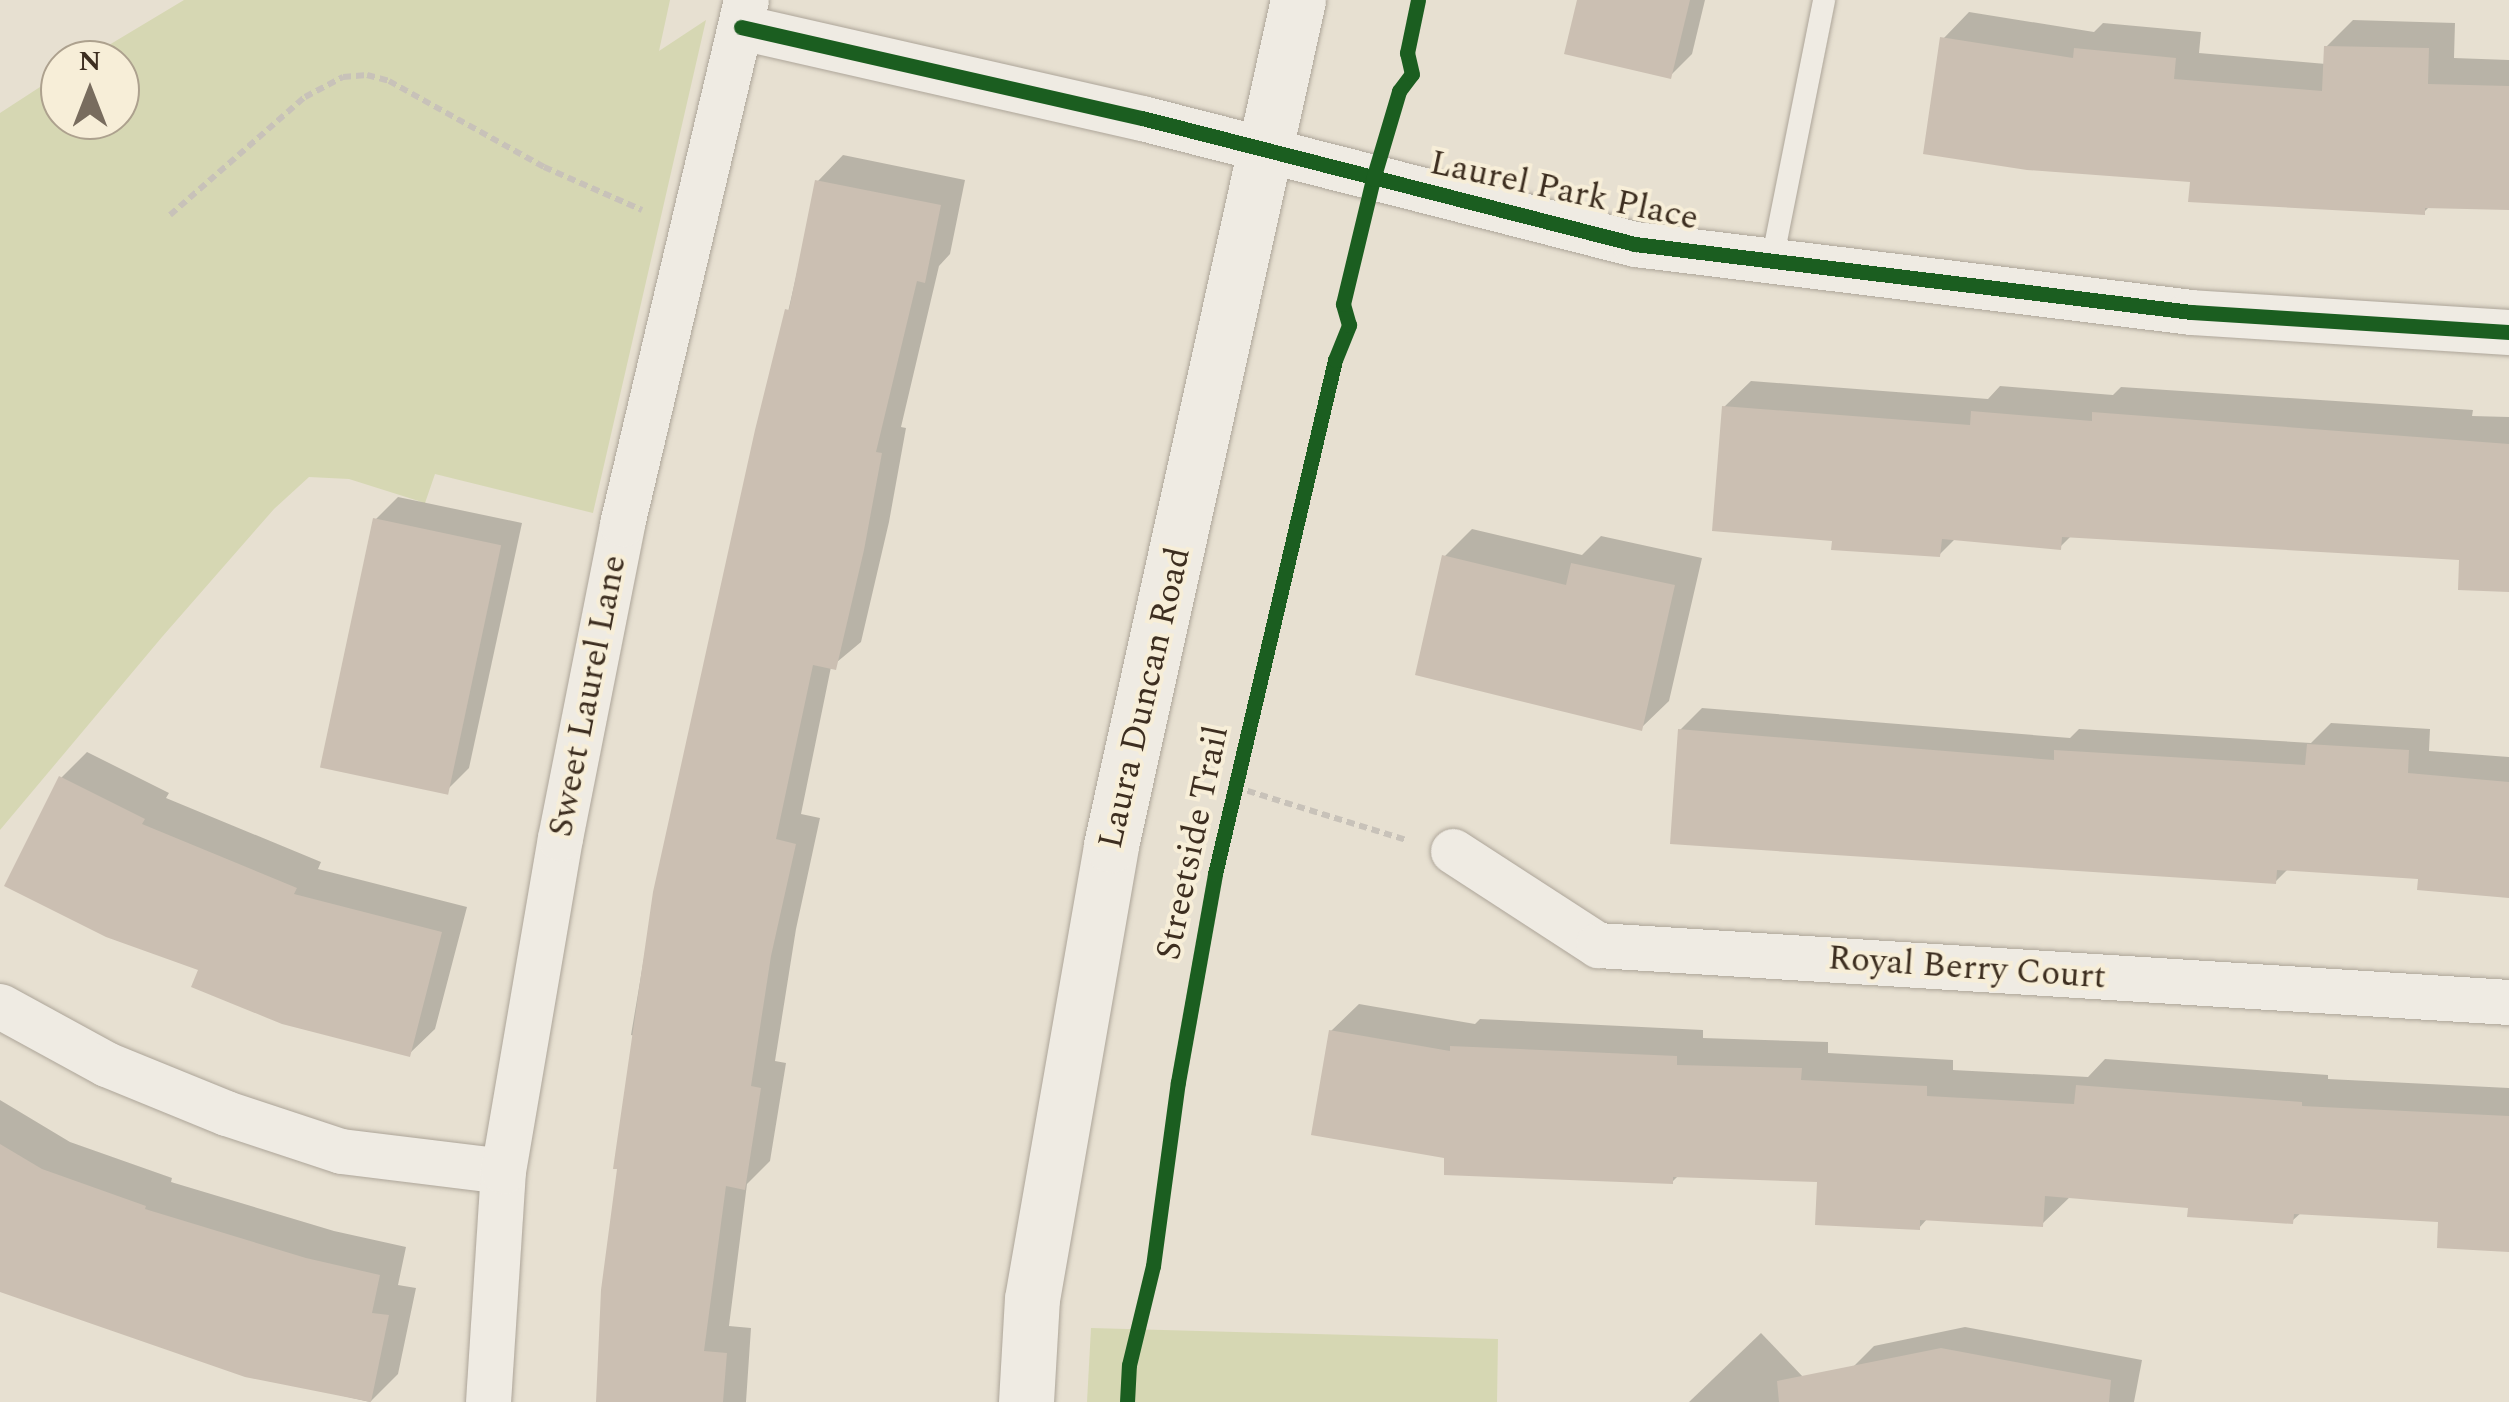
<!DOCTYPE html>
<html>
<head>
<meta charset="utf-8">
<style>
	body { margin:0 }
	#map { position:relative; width:2509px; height:1402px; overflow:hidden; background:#e7e0d1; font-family:Spectral,serif }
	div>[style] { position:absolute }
	.green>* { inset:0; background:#d6d7b3 }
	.shadow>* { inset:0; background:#0003 }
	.building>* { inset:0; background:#cbbfb2; transform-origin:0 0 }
	.path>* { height:6px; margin-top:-3px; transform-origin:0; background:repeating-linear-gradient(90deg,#c8c2b9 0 8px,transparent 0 13px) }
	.roads { filter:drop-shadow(0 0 2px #ada599) drop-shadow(0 0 2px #ada599) }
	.service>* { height:22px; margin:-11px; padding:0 11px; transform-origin:11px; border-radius:11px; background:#efebe3 }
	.minor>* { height:45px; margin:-22.5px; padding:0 22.5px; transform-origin:22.5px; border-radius:22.5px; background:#efebe3 }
	.tertiary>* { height:55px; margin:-27.5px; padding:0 27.5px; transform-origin:27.5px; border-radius:27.5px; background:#efebe3 }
	.cycleway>* { height:15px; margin:-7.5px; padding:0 7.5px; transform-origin:7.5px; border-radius:7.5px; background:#1b5e20 }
	span { translate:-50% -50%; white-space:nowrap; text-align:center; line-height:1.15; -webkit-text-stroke:8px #f7eed8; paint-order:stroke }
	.street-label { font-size:35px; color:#3d2e20 }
	.north { position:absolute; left:40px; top:40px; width:100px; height:100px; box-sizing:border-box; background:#f7eed8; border:2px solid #ada18e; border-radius:50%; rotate:0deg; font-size:28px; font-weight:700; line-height:40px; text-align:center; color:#3d2e20 }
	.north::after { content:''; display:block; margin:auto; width:35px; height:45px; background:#786c5e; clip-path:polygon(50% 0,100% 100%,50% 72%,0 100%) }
</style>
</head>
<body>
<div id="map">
	<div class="green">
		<div style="clip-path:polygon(184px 0,670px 0,659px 51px,706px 20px,593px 513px,435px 474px,425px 503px,349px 479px,309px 477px,274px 509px,162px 637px,0 830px,0 113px,60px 74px,60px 120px,120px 120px,120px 60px,84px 60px)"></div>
		<div style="clip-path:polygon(1091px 1328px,1498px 1339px,1497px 1402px,1087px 1402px)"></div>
	</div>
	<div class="shadow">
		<div style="clip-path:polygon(1579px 0,1705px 0,1692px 54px,1670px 76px)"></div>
		<div style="clip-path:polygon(1969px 12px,2094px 32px,2103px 23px,2201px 32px,2199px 53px,2326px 64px,2326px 47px,2353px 20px,2455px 23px,2454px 58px,2509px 60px,2509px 208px,2430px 206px,2424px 212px,2193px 180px,1943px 39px)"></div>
		<div style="clip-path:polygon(843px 155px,965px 180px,950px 254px,939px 266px,901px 427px,906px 428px,889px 522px,861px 642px,831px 667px,801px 814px,820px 818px,796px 929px,775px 1061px,786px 1063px,770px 1161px,747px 1184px,729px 1326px,751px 1328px,746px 1402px,597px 1402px,636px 1036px,631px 1035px,655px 893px,818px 181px)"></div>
		<div style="clip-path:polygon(1751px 381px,1988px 399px,2000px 386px,2113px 395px,2121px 387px,2473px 410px,2472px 416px,2509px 417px,2509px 589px,2462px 558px,2072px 535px,2060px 547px,1956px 538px,1939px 555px,1834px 538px,1724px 407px)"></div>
		<div style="clip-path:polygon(398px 497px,522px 523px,469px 768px,447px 790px,375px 520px)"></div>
		<div style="clip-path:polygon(1472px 529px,1582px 555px,1601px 536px,1702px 558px,1669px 701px,1641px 728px,1444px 557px)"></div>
		<div style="clip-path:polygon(1702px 708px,2070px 738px,2079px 729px,2311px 743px,2331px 723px,2430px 729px,2429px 751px,2509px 757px,2509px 894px,2421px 877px,2289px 868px,2275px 882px,1680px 730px)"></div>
		<div style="clip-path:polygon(87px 752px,169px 793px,166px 798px,321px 862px,318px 869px,467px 907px,435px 1029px,409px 1054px,201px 969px,61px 778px)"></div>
		<div style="clip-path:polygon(1359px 1004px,1475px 1024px,1480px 1019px,1703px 1030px,1703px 1038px,1828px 1042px,1828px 1053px,1953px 1060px,1953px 1070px,2088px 1077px,2105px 1059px,2328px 1075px,2328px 1079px,2509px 1088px,2509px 1250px,2441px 1219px,2302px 1212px,2292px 1221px,2190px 1205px,2071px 1196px,2042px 1224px,1928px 1218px,1919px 1228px,1820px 1180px,1679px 1175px,1672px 1182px,1447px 1156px,1331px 1031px)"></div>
		<div style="clip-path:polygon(0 1100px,70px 1142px,172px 1178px,171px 1182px,334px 1231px,406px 1247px,398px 1285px,416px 1288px,398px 1374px,370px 1402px,246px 1374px,0 1285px)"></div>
		<div style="clip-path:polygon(1965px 1327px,2142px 1360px,2134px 1402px,1858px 1402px,1852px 1368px,1874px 1346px)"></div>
		<div style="clip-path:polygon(1761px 1333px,1827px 1402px,1689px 1402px)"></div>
	</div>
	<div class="building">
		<div style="clip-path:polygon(1577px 0,1690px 0,1671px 79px,1564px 54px)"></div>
		<div style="clip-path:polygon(1940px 37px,2073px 58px,2074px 48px,2176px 58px,2174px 79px,2322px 91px,2324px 46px,2429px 48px,2428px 84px,2509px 86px,2509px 210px,2425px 208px,2425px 215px,2188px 202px,2190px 182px,2027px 170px,1923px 154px)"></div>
		<div style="clip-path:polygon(815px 180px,941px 205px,925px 283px,917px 281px,876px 452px,882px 453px,864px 550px,836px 670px,813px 665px,776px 839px,796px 844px,771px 956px,751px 1086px,761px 1088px,745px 1190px,726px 1186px,704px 1351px,727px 1353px,723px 1402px,596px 1402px,601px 1290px,617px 1169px,613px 1169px,653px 892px,755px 430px,785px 309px,789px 310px)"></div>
		<div style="clip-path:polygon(1722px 406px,1970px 425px,1971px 411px,2092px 421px,2092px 412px,2509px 444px,2509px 592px,2458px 590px,2459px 560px,2062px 537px,2061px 550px,1942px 539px,1940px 557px,1831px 550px,1832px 541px,1712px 531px)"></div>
		<div style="left:373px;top:518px;width:131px;height:255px;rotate:12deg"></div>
		<div style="clip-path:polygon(1442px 555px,1566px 585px,1571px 563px,1675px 585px,1642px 731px,1415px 675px)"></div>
		<div style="clip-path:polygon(1678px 729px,2054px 760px,2054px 750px,2305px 765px,2307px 744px,2409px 750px,2408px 773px,2509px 782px,2509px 898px,2417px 890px,2418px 879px,2277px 870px,2276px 884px,1670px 844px)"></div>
		<div style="clip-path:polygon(59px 776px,145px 819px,142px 824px,297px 888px,294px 894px,442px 932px,410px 1057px,282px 1024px,191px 987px,198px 970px,106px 937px,4px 886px)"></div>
		<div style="clip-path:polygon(1329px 1030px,1450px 1051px,1450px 1046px,1677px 1056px,1677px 1065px,1802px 1068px,1801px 1080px,1927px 1086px,1927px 1096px,2074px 1104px,2076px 1085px,2302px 1102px,2302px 1106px,2509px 1116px,2509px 1252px,2437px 1248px,2438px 1222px,2294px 1214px,2293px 1224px,2187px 1217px,2188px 1208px,2045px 1196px,2043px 1227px,1920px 1220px,1920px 1230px,1815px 1225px,1817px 1182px,1673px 1177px,1673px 1184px,1444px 1175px,1444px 1158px,1311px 1135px)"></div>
		<div style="clip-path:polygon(0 1144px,42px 1169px,146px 1206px,145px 1209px,306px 1258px,380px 1275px,372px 1313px,389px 1315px,371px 1402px,245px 1377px,0 1292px)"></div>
		<div style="clip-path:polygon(1941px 1348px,2111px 1380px,2109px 1402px,1779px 1402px,1777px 1381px)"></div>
	</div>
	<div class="path">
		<div style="left:170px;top:215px;width:179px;rotate:-41.2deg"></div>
		<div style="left:305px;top:97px;width:43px;rotate:-27.8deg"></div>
		<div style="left:343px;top:77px;width:24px;rotate:-5deg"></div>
		<div style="left:367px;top:75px;width:23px;rotate:15deg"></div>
		<div style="left:389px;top:81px;width:177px;rotate:29deg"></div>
		<div style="left:544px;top:167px;width:107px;rotate:23.7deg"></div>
		<div style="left:1235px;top:787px;width:179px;rotate:17.2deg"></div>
	</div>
	<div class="roads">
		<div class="service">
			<div style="left:1772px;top:261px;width:266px;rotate:-78.7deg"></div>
		</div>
		<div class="minor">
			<div style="left:741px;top:27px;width:411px;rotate:12.8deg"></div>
			<div style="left:1142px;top:118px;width:509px;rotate:14.34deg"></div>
			<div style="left:1635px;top:244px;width:560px;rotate:6.97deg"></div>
			<div style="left:2191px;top:312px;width:319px;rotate:3.6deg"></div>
			<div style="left:1453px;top:851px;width:173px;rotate:33deg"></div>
			<div style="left:1598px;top:945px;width:913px;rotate:3.58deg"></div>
			<div style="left:0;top:1006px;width:121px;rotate:28.7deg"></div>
			<div style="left:106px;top:1064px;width:130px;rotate:22.2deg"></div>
			<div style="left:226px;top:1113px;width:121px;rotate:18.3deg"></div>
			<div style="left:341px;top:1151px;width:163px;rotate:7deg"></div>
			<div style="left:488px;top:1402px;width:231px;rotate:-86.3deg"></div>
			<div style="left:503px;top:1171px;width:338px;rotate:-80.3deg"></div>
			<div style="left:560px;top:838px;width:320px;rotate:-78.8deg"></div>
			<div style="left:622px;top:524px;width:538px;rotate:-76.69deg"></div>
		</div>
		<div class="tertiary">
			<div style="left:1026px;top:1402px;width:103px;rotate:-86.7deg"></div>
			<div style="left:1032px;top:1299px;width:461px;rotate:-80.1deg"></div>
			<div style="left:1111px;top:845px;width:865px;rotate:-77.52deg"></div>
		</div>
	</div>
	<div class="cycleway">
		<div style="left:741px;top:27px;width:411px;rotate:12.8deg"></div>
		<div style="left:1142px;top:118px;width:509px;rotate:14.34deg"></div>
		<div style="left:1635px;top:244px;width:560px;rotate:6.97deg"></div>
		<div style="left:2191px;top:312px;width:319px;rotate:3.6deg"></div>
		<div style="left:1127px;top:1402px;width:37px;rotate:-87deg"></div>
		<div style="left:1129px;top:1365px;width:102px;rotate:-76.4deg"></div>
		<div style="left:1153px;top:1266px;width:186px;rotate:-82.3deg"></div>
		<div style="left:1178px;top:1082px;width:211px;rotate:-79.9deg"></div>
		<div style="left:1215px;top:874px;width:528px;rotate:-76.86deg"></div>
		<div style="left:1335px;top:360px;width:38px;rotate:-68deg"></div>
		<div style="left:1349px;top:325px;width:22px;rotate:-106deg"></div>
		<div style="left:1343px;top:304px;width:129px;rotate:-76.5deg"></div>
		<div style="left:1373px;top:179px;width:92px;rotate:-73.5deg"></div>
		<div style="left:1399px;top:91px;width:21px;rotate:-53deg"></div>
		<div style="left:1412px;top:74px;width:22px;rotate:-103deg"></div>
		<div style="left:1407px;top:53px;width:54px;rotate:-78.3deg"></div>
	</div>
	<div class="street-label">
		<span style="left:1564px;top:191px;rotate:12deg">Laurel Park Place</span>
		<span style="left:588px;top:696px;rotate:-79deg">Sweet Laurel Lane</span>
		<span style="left:1145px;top:698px;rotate:-77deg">Laura Duncan Road</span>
		<span style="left:1193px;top:843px;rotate:-78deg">Streetside Trail</span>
		<span style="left:1967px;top:968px;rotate:4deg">Royal Berry Court</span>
	</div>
	<div class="north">N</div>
</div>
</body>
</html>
